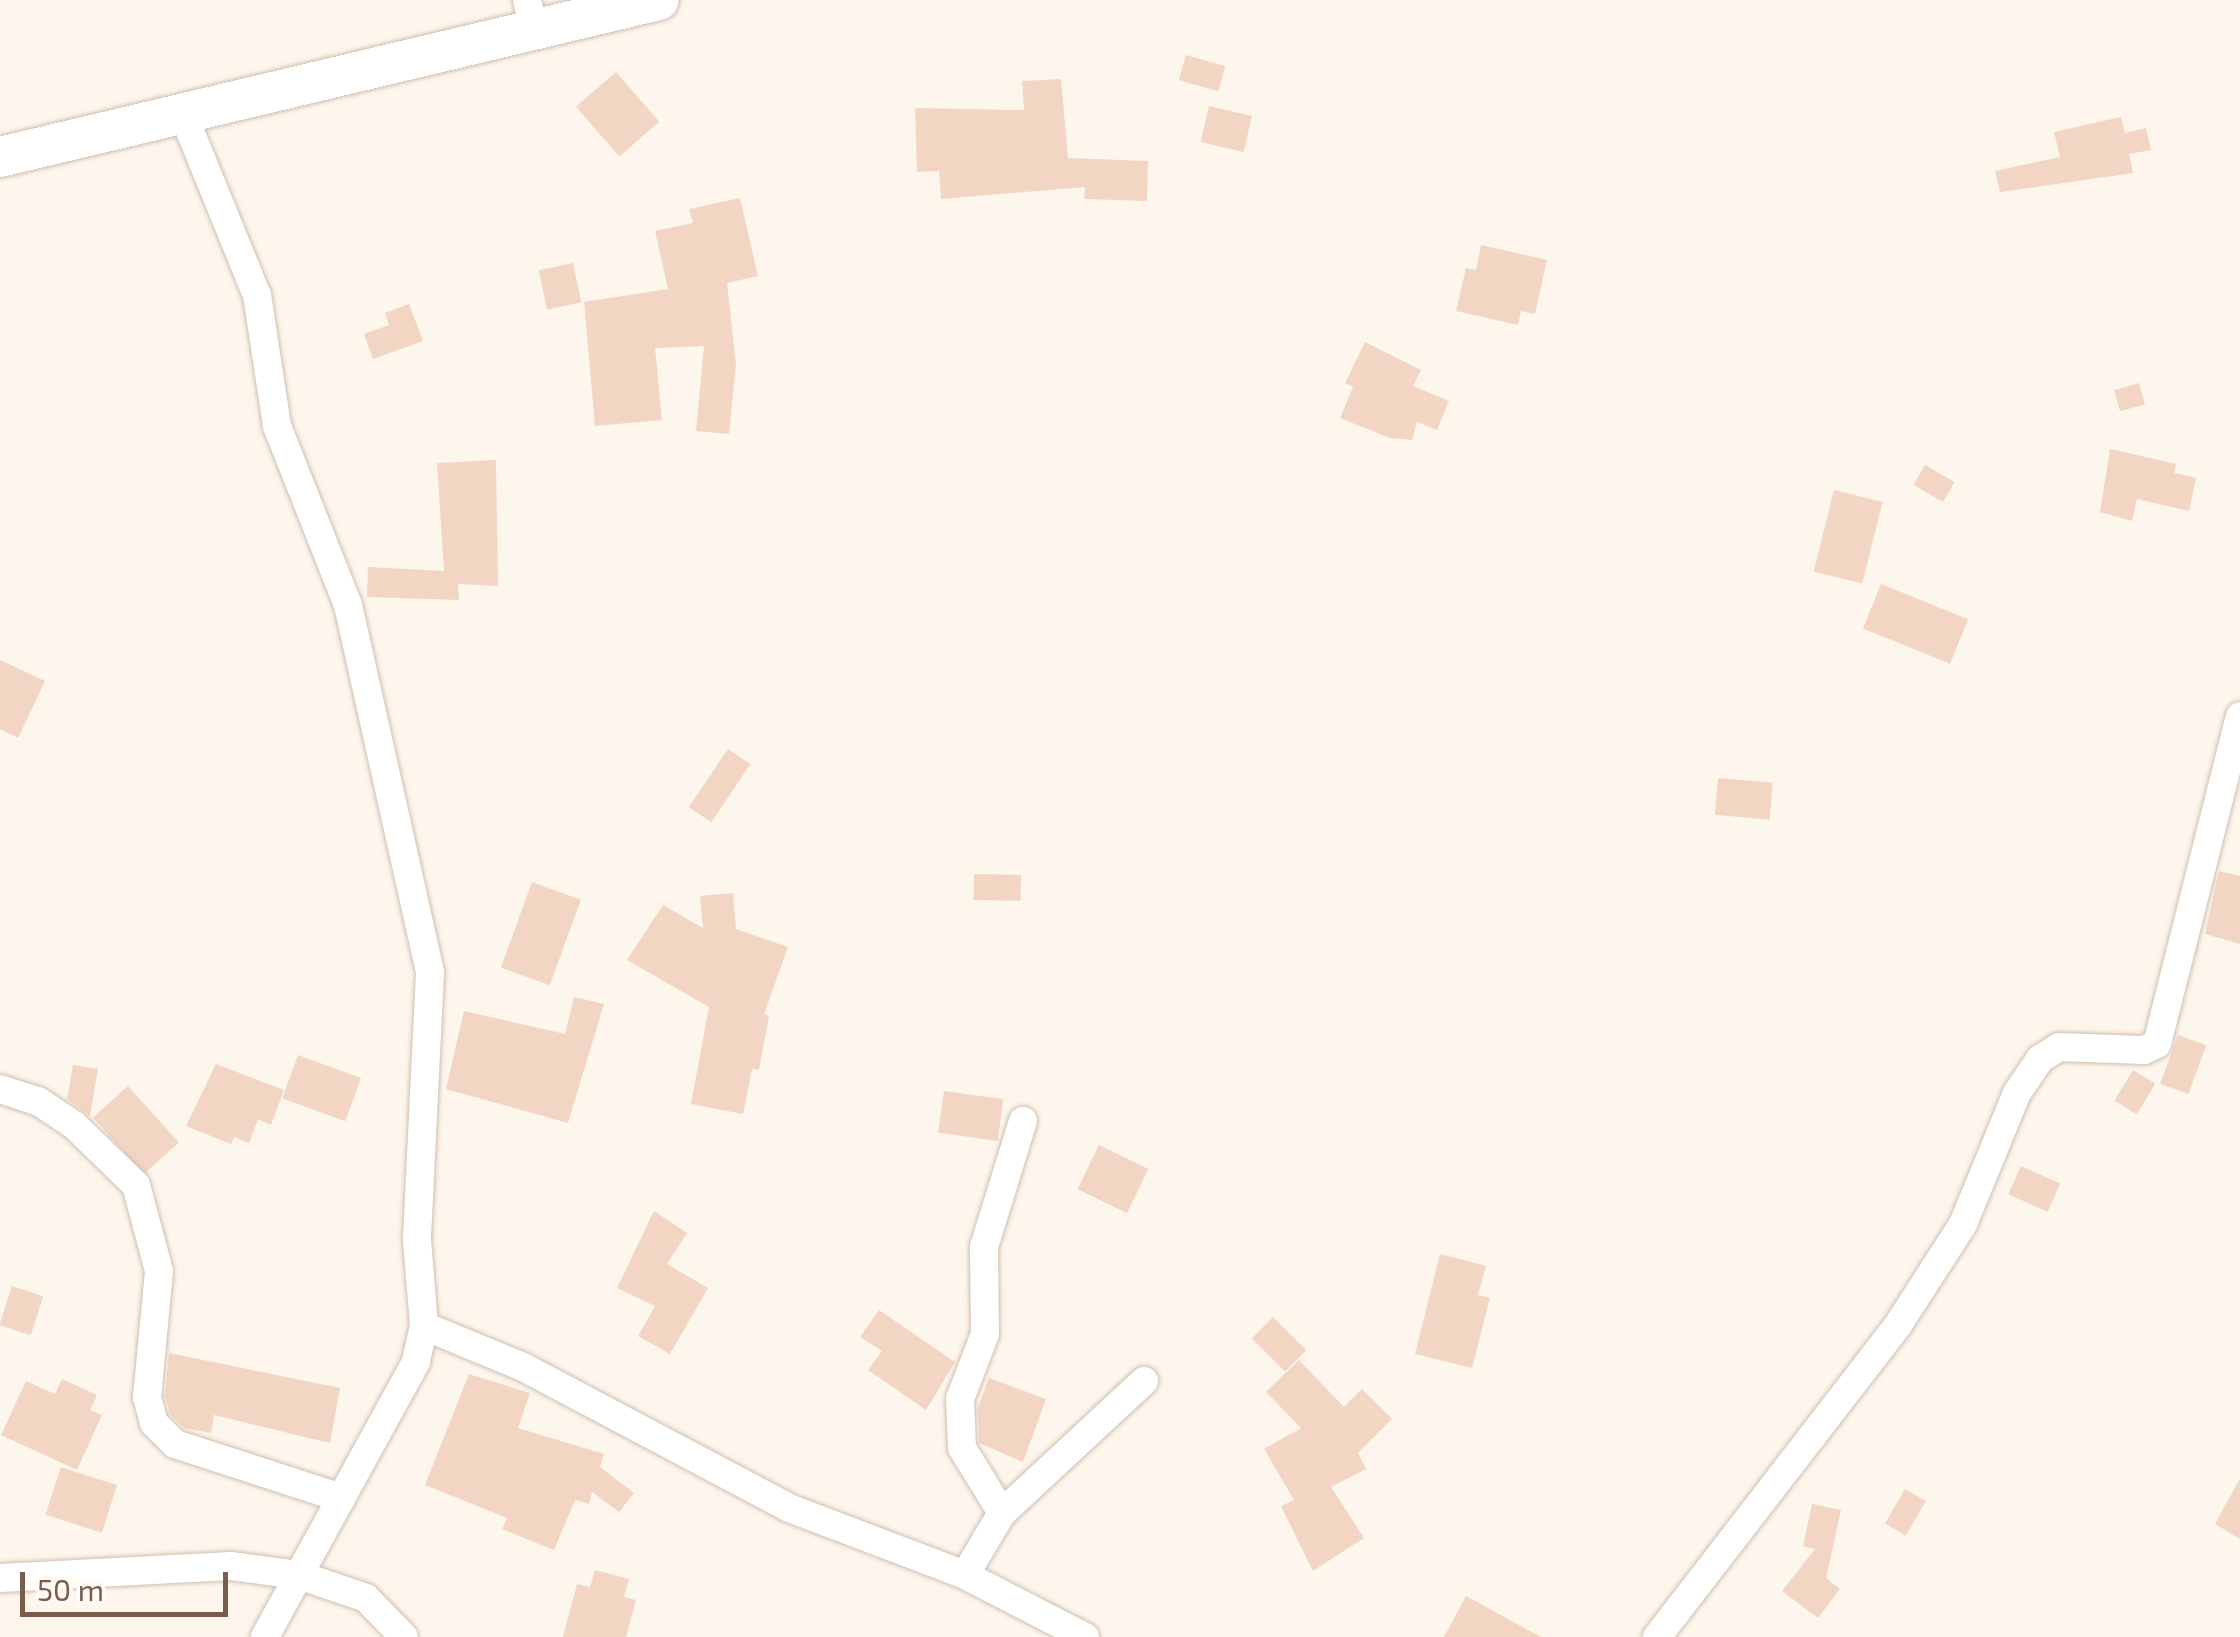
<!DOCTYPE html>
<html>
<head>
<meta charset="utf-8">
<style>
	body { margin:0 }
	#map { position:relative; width:2240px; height:1637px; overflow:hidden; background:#fdf6ec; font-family:"Exo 2",sans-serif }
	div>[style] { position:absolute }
	.building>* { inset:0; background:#f3d5c3; transform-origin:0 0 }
	.roads { filter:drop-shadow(0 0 2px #d1beb0) drop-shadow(0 0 2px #d1beb0) }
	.street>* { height:28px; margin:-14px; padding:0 14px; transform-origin:14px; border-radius:14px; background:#fff }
	.secondary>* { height:40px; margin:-20px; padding:0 20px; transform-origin:20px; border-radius:20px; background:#fff }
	span { translate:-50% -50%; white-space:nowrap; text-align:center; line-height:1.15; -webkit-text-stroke:9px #fffaf3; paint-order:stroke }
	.scale { position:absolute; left:20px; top:1572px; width:208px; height:45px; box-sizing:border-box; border:5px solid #7a5c4d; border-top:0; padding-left:12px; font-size:30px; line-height:35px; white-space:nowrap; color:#7a5c4d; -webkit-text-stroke:8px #fffaf3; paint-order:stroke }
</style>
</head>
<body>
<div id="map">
	<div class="building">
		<div style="left:1186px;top:55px;width:41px;height:26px;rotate:16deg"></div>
		<div style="left:616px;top:72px;width:66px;height:53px;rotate:49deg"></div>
		<div style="clip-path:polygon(1061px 79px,1068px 158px,1148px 161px,1147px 201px,1084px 199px,1085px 187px,941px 199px,939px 171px,917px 172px,915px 108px,1024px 110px,1022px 81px)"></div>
		<div style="left:1209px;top:106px;width:44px;height:37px;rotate:13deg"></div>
		<div style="clip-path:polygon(2121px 117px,2125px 133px,2146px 128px,2151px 150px,2129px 154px,2133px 173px,2000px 192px,1995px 171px,2060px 157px,2054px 132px)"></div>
		<div style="clip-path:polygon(740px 198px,758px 276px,727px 283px,736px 364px,729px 434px,696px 431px,704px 346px,655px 348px,662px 420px,595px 426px,584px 302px,668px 289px,655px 231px,693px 223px,689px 209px)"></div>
		<div style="clip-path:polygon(1481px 245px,1547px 260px,1535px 314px,1521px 311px,1518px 325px,1456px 311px,1466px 268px,1476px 270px)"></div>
		<div style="left:573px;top:263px;width:40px;height:35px;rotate:78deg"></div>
		<div style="clip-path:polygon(409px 304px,423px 341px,373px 359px,364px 334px,389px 325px,385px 313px)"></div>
		<div style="clip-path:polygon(1365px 342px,1421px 370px,1413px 386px,1449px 401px,1437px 430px,1417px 422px,1412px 440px,1390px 438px,1340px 418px,1353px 387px,1345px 383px)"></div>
		<div style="left:2139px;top:383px;width:22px;height:26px;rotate:74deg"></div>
		<div style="clip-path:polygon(2110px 449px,2176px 464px,2174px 473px,2196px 478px,2189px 511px,2137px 499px,2132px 521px,2100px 512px)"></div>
		<div style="clip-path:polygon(496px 460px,498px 586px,458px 584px,459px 600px,367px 597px,368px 567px,444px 571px,437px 463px)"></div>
		<div style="left:1925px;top:465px;width:34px;height:23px;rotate:30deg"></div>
		<div style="left:1834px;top:490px;width:50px;height:84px;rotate:14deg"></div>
		<div style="left:1881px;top:584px;width:94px;height:48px;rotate:22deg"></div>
		<div style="clip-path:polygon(0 660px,45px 681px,18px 738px,0 729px)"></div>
		<div style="left:728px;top:749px;width:27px;height:70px;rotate:34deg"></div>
		<div style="left:1718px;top:778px;width:55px;height:37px;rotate:5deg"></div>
		<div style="clip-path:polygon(2219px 871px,2240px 876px,2240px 944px,2205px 934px)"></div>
		<div style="left:974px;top:874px;width:47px;height:26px;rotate:1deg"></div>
		<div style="left:532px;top:882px;width:52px;height:91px;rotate:20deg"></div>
		<div style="clip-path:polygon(733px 893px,736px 929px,788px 947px,764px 1014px,769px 1016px,759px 1070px,752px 1069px,743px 1114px,691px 1104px,709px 1007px,627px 960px,663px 905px,703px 928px,700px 896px)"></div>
		<div style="clip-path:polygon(574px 997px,604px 1004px,568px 1123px,446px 1089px,464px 1011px,565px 1034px)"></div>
		<div style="left:2178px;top:1035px;width:30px;height:52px;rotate:20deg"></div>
		<div style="left:298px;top:1055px;width:67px;height:46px;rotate:20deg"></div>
		<div style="clip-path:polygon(216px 1064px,284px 1090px,271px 1125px,258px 1119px,249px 1143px,234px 1137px,231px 1144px,186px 1126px)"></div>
		<div style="clip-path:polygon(73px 1065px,98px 1069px,90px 1116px,67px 1099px)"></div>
		<div style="left:2133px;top:1070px;width:26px;height:36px;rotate:31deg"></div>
		<div style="left:128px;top:1086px;width:76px;height:47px;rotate:48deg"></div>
		<div style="left:944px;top:1091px;width:60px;height:42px;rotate:8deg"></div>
		<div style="left:1099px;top:1145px;width:55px;height:49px;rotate:26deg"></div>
		<div style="left:2021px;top:1166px;width:43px;height:31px;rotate:24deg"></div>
		<div style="clip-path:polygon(654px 1211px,687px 1233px,667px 1264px,708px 1288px,670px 1354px,638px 1336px,655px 1306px,617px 1288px)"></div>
		<div style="clip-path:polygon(1440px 1254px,1486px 1266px,1478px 1295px,1490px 1298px,1472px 1368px,1415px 1354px)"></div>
		<div style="left:12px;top:1286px;width:33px;height:41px;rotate:18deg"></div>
		<div style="clip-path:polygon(879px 1310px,955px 1362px,926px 1410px,868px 1370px,882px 1351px,860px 1337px)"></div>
		<div style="left:1273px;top:1317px;width:47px;height:30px;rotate:45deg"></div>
		<div style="clip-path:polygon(169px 1353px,340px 1388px,330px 1443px,214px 1415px,211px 1433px,184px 1428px,170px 1414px,165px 1396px)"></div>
		<div style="clip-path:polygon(1299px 1360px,1344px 1407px,1362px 1389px,1392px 1419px,1358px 1453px,1366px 1469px,1331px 1487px,1364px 1538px,1313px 1571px,1281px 1506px,1294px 1500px,1264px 1449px,1301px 1428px,1266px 1392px)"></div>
		<div style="clip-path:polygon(469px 1374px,530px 1393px,518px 1428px,604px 1454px,600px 1467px,634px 1493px,619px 1512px,592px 1492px,589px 1504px,575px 1500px,554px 1550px,502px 1529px,507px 1518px,425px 1485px)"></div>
		<div style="clip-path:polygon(989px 1378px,1046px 1399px,1023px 1462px,979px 1443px,978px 1408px)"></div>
		<div style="clip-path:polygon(62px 1379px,97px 1395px,90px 1410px,102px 1415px,77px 1470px,1px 1435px,26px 1381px,55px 1394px)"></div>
		<div style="left:61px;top:1467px;width:59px;height:50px;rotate:18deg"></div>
		<div style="clip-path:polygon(2240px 1478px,2240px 1539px,2215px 1524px)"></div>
		<div style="left:1905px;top:1489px;width:24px;height:40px;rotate:30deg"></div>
		<div style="clip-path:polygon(1812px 1504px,1841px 1510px,1826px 1578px,1840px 1589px,1818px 1618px,1782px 1591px,1815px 1549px,1803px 1546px)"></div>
		<div style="clip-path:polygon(595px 1570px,629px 1579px,624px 1597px,636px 1600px,626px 1637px,563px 1637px,577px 1584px,590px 1587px)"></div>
		<div style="clip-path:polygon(1466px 1596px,1541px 1637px,1444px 1637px)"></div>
	</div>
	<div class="roads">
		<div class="street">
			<div style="left:527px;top:0;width:27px;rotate:77deg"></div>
			<div style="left:183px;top:114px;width:196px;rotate:67.8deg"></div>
			<div style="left:257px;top:295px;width:133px;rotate:81.3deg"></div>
			<div style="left:277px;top:426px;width:193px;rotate:68.4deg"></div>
			<div style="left:348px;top:605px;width:376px;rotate:77.4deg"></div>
			<div style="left:430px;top:972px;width:268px;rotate:92.8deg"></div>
			<div style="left:417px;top:1240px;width:86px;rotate:85.3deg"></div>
			<div style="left:424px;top:1326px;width:37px;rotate:103deg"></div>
			<div style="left:416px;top:1362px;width:314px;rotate:118.8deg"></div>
			<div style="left:0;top:1089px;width:40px;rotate:18deg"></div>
			<div style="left:38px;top:1101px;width:43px;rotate:33.7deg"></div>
			<div style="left:74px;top:1125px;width:86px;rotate:44.1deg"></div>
			<div style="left:136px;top:1185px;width:89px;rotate:75deg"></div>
			<div style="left:159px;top:1271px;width:127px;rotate:95.4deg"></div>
			<div style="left:147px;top:1397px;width:27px;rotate:75deg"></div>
			<div style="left:154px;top:1423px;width:30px;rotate:45deg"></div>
			<div style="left:175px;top:1444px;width:175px;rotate:18deg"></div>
			<div style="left:424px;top:1326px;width:107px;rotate:22.5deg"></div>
			<div style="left:523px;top:1367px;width:301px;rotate:27.9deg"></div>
			<div style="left:789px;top:1508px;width:188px;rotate:20.8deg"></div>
			<div style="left:965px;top:1575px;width:135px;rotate:27.3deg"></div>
			<div style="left:1002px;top:1513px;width:76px;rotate:-121.6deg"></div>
			<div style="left:962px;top:1448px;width:49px;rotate:-92.3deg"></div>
			<div style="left:960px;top:1399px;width:70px;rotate:-69deg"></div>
			<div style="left:985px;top:1334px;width:87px;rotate:-90.7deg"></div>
			<div style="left:984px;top:1247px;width:132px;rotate:-72.8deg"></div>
			<div style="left:965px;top:1575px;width:72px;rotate:-59.2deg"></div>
			<div style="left:1002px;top:1513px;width:194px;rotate:-42.9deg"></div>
			<div style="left:0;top:1578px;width:231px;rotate:-3deg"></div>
			<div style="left:231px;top:1566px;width:69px;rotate:7.5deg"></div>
			<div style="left:299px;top:1575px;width:71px;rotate:18.9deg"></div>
			<div style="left:366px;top:1598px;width:54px;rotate:45.7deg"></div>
			<div style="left:1657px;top:1637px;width:394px;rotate:-52.3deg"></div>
			<div style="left:1898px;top:1325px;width:120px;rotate:-57.2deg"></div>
			<div style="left:1963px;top:1224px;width:142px;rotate:-67.6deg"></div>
			<div style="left:2017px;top:1093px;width:41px;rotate:-55.9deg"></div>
			<div style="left:2040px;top:1059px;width:22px;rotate:-32deg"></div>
			<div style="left:2059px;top:1047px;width:85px;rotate:2deg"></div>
			<div style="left:2144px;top:1050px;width:14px;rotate:-25deg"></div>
			<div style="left:2157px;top:1044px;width:338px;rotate:-75.8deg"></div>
		</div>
		<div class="secondary">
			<div style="left:0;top:157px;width:677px;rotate:-13.4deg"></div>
		</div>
	</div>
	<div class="scale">50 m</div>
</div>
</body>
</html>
